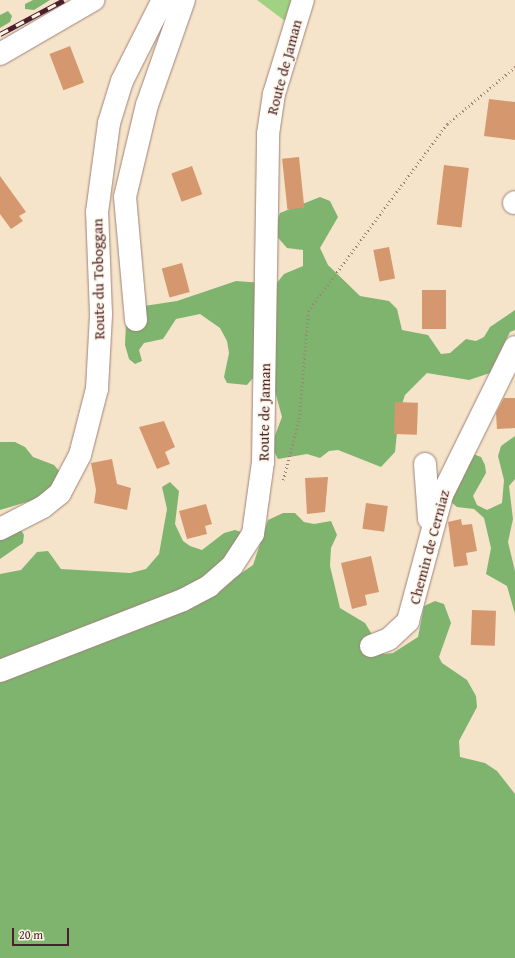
<!DOCTYPE html>
<html>
<head>
<meta charset="utf-8">
<style>
	body { margin:0 }
	#map { position:relative; width:515px; height:958px; overflow:hidden; background:#f6e4ca; font-family:"Gentium Book Plus",serif }
	div>[style] { position:absolute }
	.green>* { inset:0; background:#9fd281 }
	.forest>* { inset:0; background:#7fb46f }
	.building>* { inset:0; background:#d5976d; transform-origin:0 0 }
	.path>* { height:2.5px; margin-top:-1.25px; transform-origin:0; background:repeating-linear-gradient(90deg,#a0827a 0 1px,transparent 0 4px) }
	.roads { filter:drop-shadow(0 0 1px #a0827a) drop-shadow(0 0 1px #a0827a) }
	.minor>* { height:22px; margin:-11px; padding:0 11px; transform-origin:11px; border-radius:11px; background:#fff }
	.rail>* { height:4.5px; margin-top:-2.25px; transform-origin:0; background:repeating-linear-gradient(90deg,#fcf5e5 0 9px,#4a1f2b 0 18px); box-sizing:border-box; border-block:1px solid #4a1f2b }
	span { translate:-50% -50%; white-space:nowrap; text-align:center; line-height:1.15; -webkit-text-stroke:3px #fcf5e5; paint-order:stroke }
	.street-label { font-size:15px; color:#4a1f2b }
	.scale { position:absolute; left:12px; top:928px; width:57px; height:18px; box-sizing:border-box; border:2px solid #4a1f2b; border-top:0; padding-left:5px; font-size:12px; line-height:14px; white-space:nowrap; color:#4a1f2b; -webkit-text-stroke:3px #fcf5e5; paint-order:stroke }
</style>
</head>
<body>
<div id="map">
	<div class="green">
		<div style="clip-path:polygon(257px 0,293px 0,285px 21px)"></div>
	</div>
	<div class="forest">
		<div style="clip-path:polygon(33px 0,50px 0,34px 10px,25px 9px,25px 4px)"></div>
		<div style="clip-path:polygon(8px 11px,12px 16px,10px 22px,0 28px,0 15px)"></div>
		<div style="clip-path:polygon(320px 197px,330px 201px,338px 217px,320px 248px,328px 265px,360px 296px,389px 301px,397px 309px,402px 330px,428px 335px,441px 354px,450px 353px,466px 339px,476px 341px,484px 337px,490px 327px,515px 310px,515px 330px,510px 332px,490px 373px,469px 380px,427px 373px,405px 395px,399px 413px,395px 452px,381px 467px,338px 450px,329px 451px,320px 458px,307px 454px,278px 459px,271px 446px,282px 417px,273px 384px,253px 378px,247px 385px,227px 383px,224px 377px,229px 353px,227px 341px,220px 328px,200px 314px,176px 319px,163px 339px,144px 343px,139px 350px,142px 361px,135px 364px,129px 359px,125px 345px,126px 322px,144px 306px,177px 301px,236px 281px,276px 284px,284px 274px,303px 266px,303px 250px,287px 248px,273px 232px,280px 213px)"></div>
		<div style="clip-path:polygon(515px 436px,515px 479px,509px 486px,513px 519px,508px 542px,515px 571px,515px 614px,507px 586px,486px 574px,491px 548px,484px 518px,474px 509px,457px 507px,451px 502px,456px 479px,473px 454px,481px 457px,485px 465px,486px 473px,473px 496px,477px 505px,487px 510px,502px 503px,504px 480px,498px 456px,501px 446px)"></div>
		<div style="clip-path:polygon(0 442px,15px 442px,25px 447px,33px 457px,54px 465px,60px 472px,60px 481px,37px 499px,0 510px)"></div>
		<div style="clip-path:polygon(170px 482px,179px 491px,175px 524px,183px 541px,190px 546px,202px 550px,224px 533px,235px 530px,241px 532px,234px 572px,240px 574px,253px 565px,268px 520px,283px 513px,295px 513px,304px 522px,314px 524px,331px 521px,337px 535px,331px 548px,330px 566px,340px 608px,365px 623px,384px 654px,393px 653px,418px 637px,424px 606px,435px 601px,444px 604px,451px 623px,439px 657px,442px 663px,467px 680px,476px 696px,477px 707px,459px 741px,460px 757px,485px 763px,497px 771px,515px 794px,515px 958px,0 958px,0 574px,21px 570px,37px 552px,48px 551px,61px 569px,130px 573px,146px 569px,159px 554px,167px 509px,162px 487px)"></div>
		<div style="clip-path:polygon(21px 530px,24px 535px,23px 543px,0 559px,0 536px)"></div>
	</div>
	<div class="building">
		<div style="left:70px;top:46px;width:39px;height:22px;rotate:69deg"></div>
		<div style="clip-path:polygon(489px 99px,515px 102px,515px 140px,484px 136px)"></div>
		<div style="left:299px;top:157px;width:51px;height:17px;rotate:84deg"></div>
		<div style="left:444px;top:165px;width:25px;height:60px;rotate:7deg"></div>
		<div style="left:192px;top:166px;width:30px;height:22px;rotate:70deg"></div>
		<div style="clip-path:polygon(0 176px,26px 212px,19px 216px,23px 221px,11px 229px,0 214px)"></div>
		<div style="left:389px;top:247px;width:32px;height:16px;rotate:79deg"></div>
		<div style="left:182px;top:263px;width:30px;height:21px;rotate:75deg"></div>
		<div style="left:422px;top:290px;width:24px;height:39px"></div>
		<div style="clip-path:polygon(504px 398px,515px 398px,515px 428px,497px 429px,496px 413px)"></div>
		<div style="left:395px;top:402px;width:23px;height:32px;rotate:2deg"></div>
		<div style="clip-path:polygon(164px 421px,175px 447px,165px 452px,170px 464px,157px 469px,139px 427px)"></div>
		<div style="clip-path:polygon(112px 459px,117px 484px,131px 488px,127px 510px,94px 503px,96px 490px,91px 463px)"></div>
		<div style="clip-path:polygon(328px 477px,325px 512px,307px 514px,305px 478px)"></div>
		<div style="left:366px;top:503px;width:22px;height:26px;rotate:8deg"></div>
		<div style="clip-path:polygon(206px 504px,212px 524px,205px 526px,207px 534px,187px 539px,179px 511px)"></div>
		<div style="clip-path:polygon(461px 519px,462px 525px,472px 524px,477px 551px,466px 553px,468px 565px,454px 567px,448px 522px)"></div>
		<div style="clip-path:polygon(371px 556px,379px 592px,365px 595px,367px 605px,352px 609px,341px 563px)"></div>
		<div style="left:472px;top:610px;width:24px;height:35px;rotate:2deg"></div>
	</div>
	<div class="path">
		<div style="left:283px;top:480px;width:63px;rotate:-75.3deg"></div>
		<div style="left:299px;top:419px;width:108px;rotate:-85.2deg"></div>
		<div style="left:308px;top:311px;width:233px;rotate:-53.4deg"></div>
		<div style="left:447px;top:124px;width:89px;rotate:-40deg"></div>
	</div>
	<div class="roads">
		<div class="minor">
			<div style="left:0;top:54px;width:108px;rotate:-30.1deg"></div>
			<div style="left:514px;top:203px;width:1px;rotate:-45deg"></div>
			<div style="left:136px;top:320px;width:123px;rotate:-95.1deg"></div>
			<div style="left:125px;top:197px;width:95px;rotate:-76.6deg"></div>
			<div style="left:147px;top:105px;width:111px;rotate:-70.6deg"></div>
			<div style="left:425px;top:464px;width:55px;rotate:85.8deg"></div>
			<div style="left:0;top:529px;width:48px;rotate:-27.1deg"></div>
			<div style="left:43px;top:507px;width:22px;rotate:-39deg"></div>
			<div style="left:60px;top:493px;width:43px;rotate:-62.2deg"></div>
			<div style="left:80px;top:455px;width:68px;rotate:-75.6deg"></div>
			<div style="left:97px;top:389px;width:75px;rotate:-86.9deg"></div>
			<div style="left:101px;top:314px;width:102px;rotate:-92.2deg"></div>
			<div style="left:97px;top:212px;width:90px;rotate:-82.3deg"></div>
			<div style="left:109px;top:123px;width:44px;rotate:-72.8deg"></div>
			<div style="left:122px;top:81px;width:91px;rotate:-63.2deg"></div>
			<div style="left:371px;top:646px;width:19px;rotate:-21deg"></div>
			<div style="left:389px;top:639px;width:26px;rotate:-43deg"></div>
			<div style="left:408px;top:621px;width:131px;rotate:-74.9deg"></div>
			<div style="left:442px;top:495px;width:165px;rotate:-63.7deg"></div>
			<div style="left:0;top:671px;width:196px;rotate:-21.2deg"></div>
			<div style="left:183px;top:600px;width:30px;rotate:-28deg"></div>
			<div style="left:209px;top:586px;width:30px;rotate:-41deg"></div>
			<div style="left:232px;top:566px;width:38px;rotate:-57deg"></div>
			<div style="left:253px;top:534px;width:73px;rotate:-82.1deg"></div>
			<div style="left:263px;top:462px;width:328px;rotate:-89.1deg"></div>
			<div style="left:268px;top:134px;width:40px;rotate:-81.5deg"></div>
			<div style="left:274px;top:94px;width:98px;rotate:-72.9deg"></div>
		</div>
	</div>
	<div class="rail">
		<div style="left:0;top:34px;width:72px;rotate:-28deg"></div>
	</div>
	<div class="street-label">
		<span style="left:284px;top:67px;rotate:-75deg">Route de Jaman</span>
		<span style="left:98px;top:279px;rotate:-91deg">Route du Toboggan</span>
		<span style="left:264px;top:412px;rotate:-89deg">Route de Jaman</span>
		<span style="left:429px;top:547px;rotate:-75deg">Chemin de Cerniaz</span>
	</div>
	<div class="scale">20 m</div>
</div>
</body>
</html>
